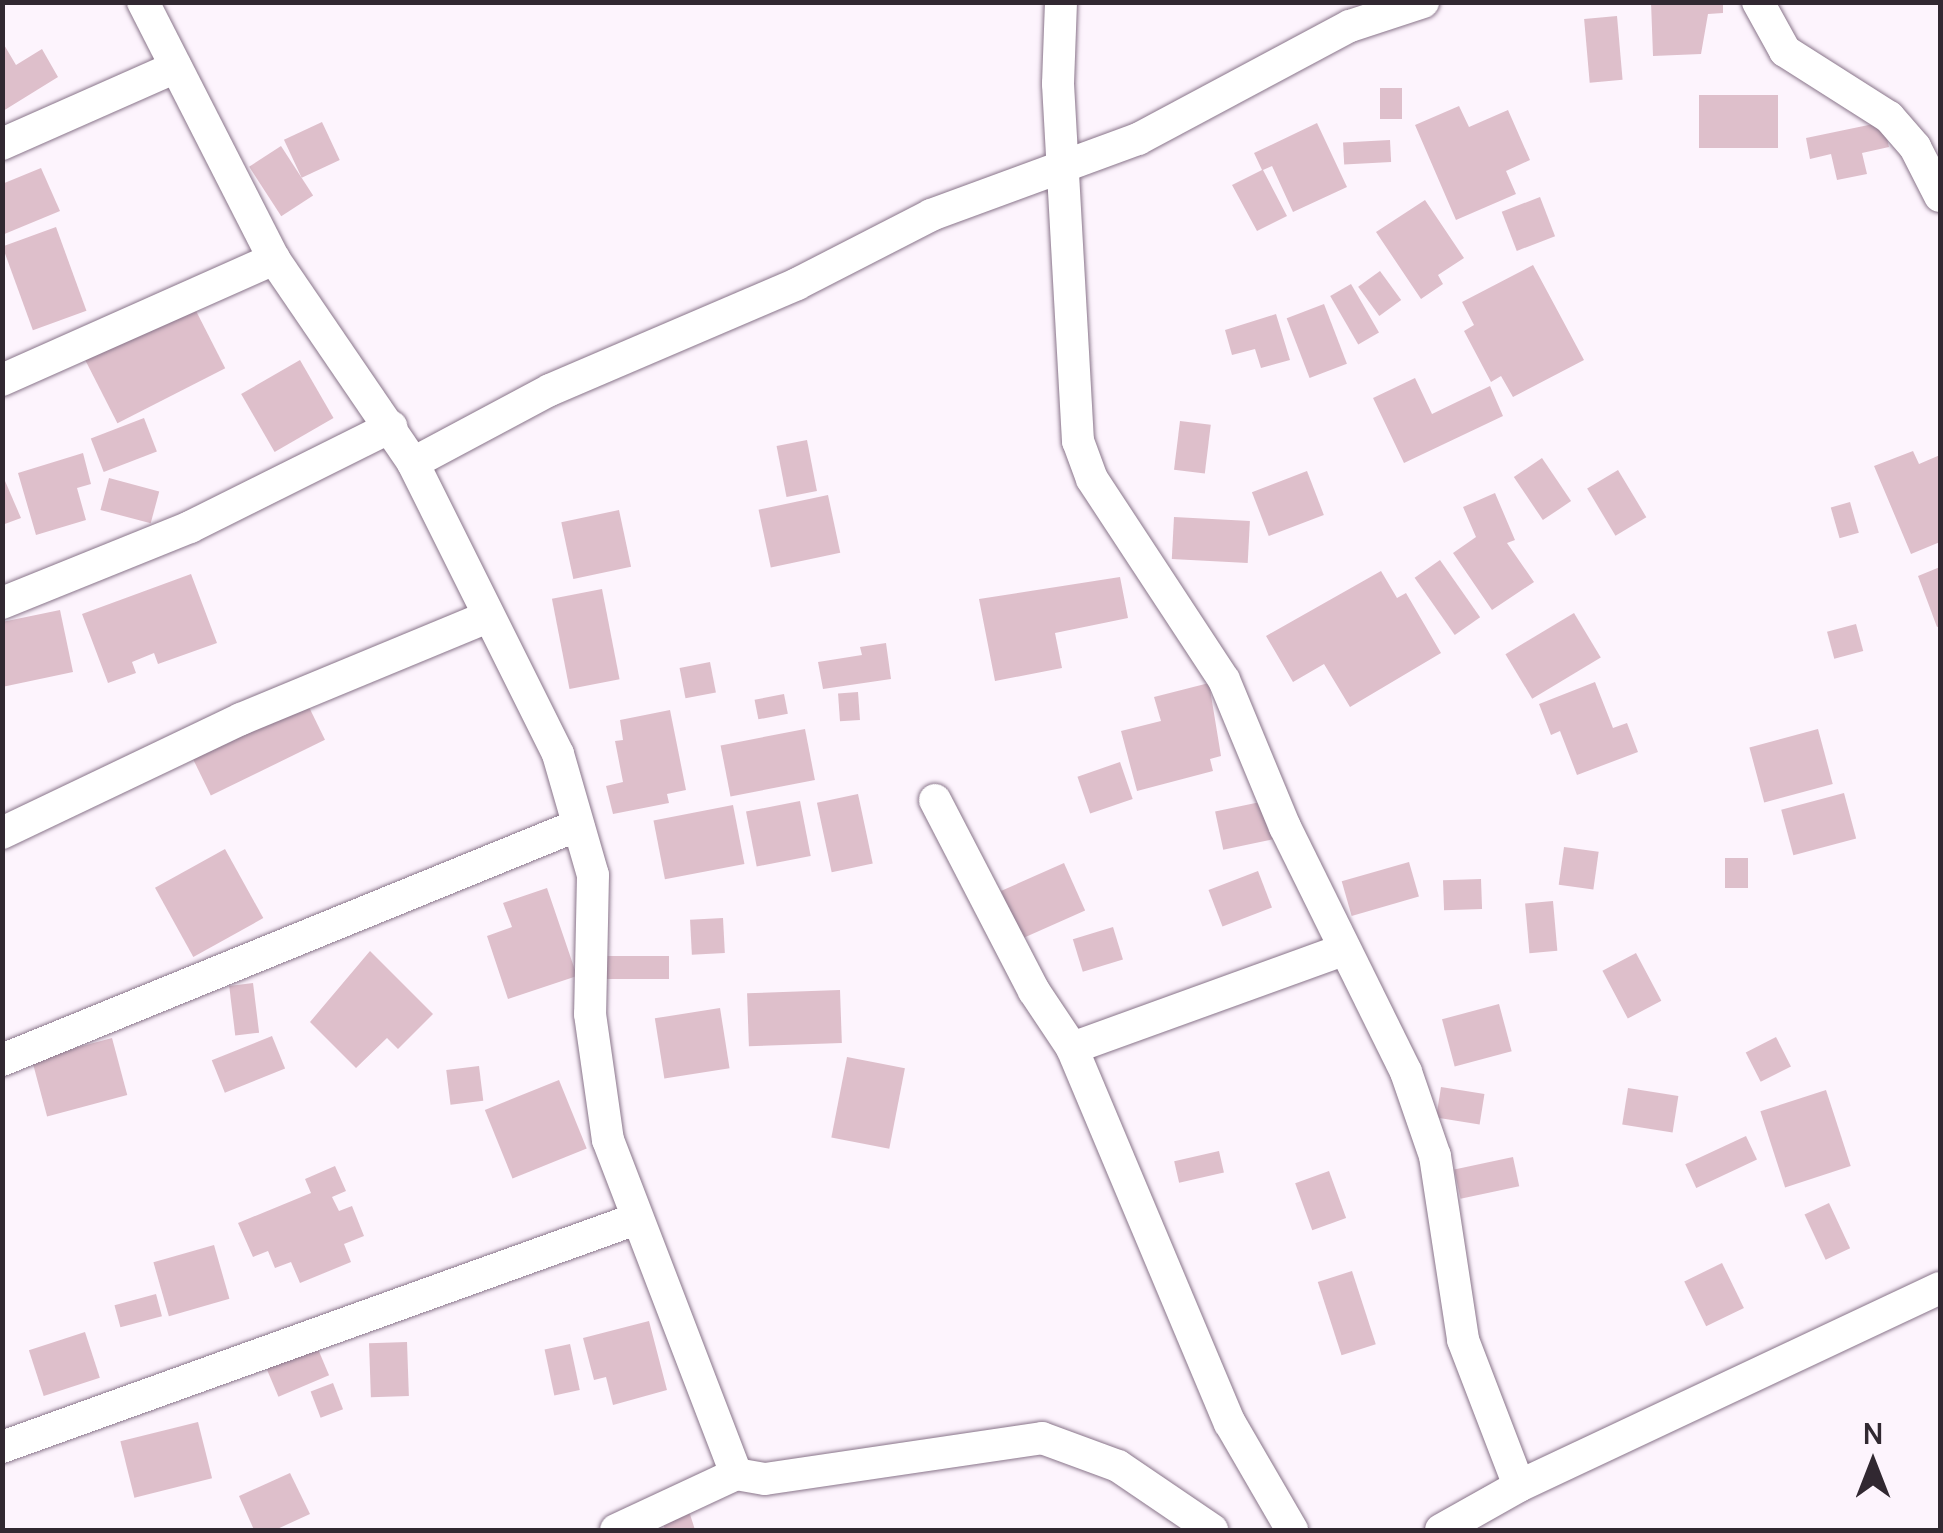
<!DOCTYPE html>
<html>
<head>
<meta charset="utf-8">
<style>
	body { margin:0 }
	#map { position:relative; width:1943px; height:1533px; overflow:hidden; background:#fdf4fd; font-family:Manrope,sans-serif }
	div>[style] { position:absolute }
	.building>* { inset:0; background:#debfcb; transform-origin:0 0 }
	.roads { filter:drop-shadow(0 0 2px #89758a) drop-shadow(0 0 2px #89758a) }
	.minor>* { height:32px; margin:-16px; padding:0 16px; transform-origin:16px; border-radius:16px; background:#fff }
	span { translate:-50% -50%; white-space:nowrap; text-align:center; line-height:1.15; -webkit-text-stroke:8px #fdf4fd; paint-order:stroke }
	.frame { position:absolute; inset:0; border:5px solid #312831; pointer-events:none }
	.north { position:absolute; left:1823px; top:1413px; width:100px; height:100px; -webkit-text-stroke:8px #fdf4fd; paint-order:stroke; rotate:0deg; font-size:28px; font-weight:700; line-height:40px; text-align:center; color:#312831 }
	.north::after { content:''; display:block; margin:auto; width:35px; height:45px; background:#312831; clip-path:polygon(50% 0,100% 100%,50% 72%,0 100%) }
</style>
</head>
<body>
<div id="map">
	<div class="building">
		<div style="clip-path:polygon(1651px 2px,1723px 2px,1723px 13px,1708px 14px,1701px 54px,1653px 56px)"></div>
		<div style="left:1617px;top:16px;width:64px;height:33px;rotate:85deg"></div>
		<div style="clip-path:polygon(3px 43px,16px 65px,42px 49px,58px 77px,3px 111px)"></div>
		<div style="left:1380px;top:88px;width:22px;height:31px"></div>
		<div style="left:1699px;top:95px;width:79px;height:53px"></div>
		<div style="clip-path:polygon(1459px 106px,1469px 127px,1508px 110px,1530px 160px,1506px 171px,1516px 194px,1456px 220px,1415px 125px)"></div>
		<div style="left:322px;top:122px;width:42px;height:42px;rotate:65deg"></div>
		<div style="clip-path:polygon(1883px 122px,1889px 147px,1862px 153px,1867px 174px,1837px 180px,1831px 154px,1810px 159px,1806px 138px)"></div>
		<div style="clip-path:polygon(1317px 123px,1347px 187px,1293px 212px,1272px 166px,1263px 170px,1287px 216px,1257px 231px,1232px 185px,1262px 170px,1254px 153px)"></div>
		<div style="left:1390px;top:140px;width:22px;height:47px;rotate:87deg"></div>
		<div style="left:281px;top:146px;width:59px;height:38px;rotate:57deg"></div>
		<div style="clip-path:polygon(41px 168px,60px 211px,2px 235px,2px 184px)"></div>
		<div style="left:1540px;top:197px;width:42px;height:41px;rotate:69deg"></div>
		<div style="clip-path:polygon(1425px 200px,1464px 258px,1438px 275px,1443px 284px,1421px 299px,1376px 232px)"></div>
		<div style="left:56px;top:227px;width:89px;height:57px;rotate:70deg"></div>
		<div style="clip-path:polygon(1533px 265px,1584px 360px,1513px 397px,1501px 376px,1491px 382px,1464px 331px,1474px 325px,1462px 302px)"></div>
		<div style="left:1380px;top:271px;width:36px;height:27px;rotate:54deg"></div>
		<div style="left:1351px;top:284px;width:56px;height:24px;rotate:60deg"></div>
		<div style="left:1324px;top:304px;width:64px;height:40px;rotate:69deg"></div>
		<div style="left:193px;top:305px;width:71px;height:121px;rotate:63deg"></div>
		<div style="clip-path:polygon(1276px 314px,1290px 360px,1261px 368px,1255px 349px,1232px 355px,1225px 330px)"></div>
		<div style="left:300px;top:360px;width:67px;height:68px;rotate:60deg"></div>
		<div style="clip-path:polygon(1415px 378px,1432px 414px,1490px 386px,1503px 416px,1404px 463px,1373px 398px)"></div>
		<div style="left:144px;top:418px;width:36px;height:57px;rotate:69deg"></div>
		<div style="left:1180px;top:421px;width:31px;height:49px;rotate:7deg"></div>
		<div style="left:807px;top:440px;width:52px;height:31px;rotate:79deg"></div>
		<div style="clip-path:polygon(1913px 451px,1919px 464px,1940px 455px,1940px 542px,1911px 554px,1874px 466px)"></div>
		<div style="clip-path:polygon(83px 453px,91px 484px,77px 488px,86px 520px,36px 535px,18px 473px)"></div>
		<div style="left:1542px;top:458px;width:52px;height:34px;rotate:56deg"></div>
		<div style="left:1618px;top:470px;width:55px;height:36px;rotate:59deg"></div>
		<div style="left:1307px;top:471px;width:47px;height:59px;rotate:69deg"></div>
		<div style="clip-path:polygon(2px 474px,21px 518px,2px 525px)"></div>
		<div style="left:109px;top:478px;width:52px;height:33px;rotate:15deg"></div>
		<div style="clip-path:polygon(1495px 493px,1515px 540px,1507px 543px,1534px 582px,1492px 610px,1453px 553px,1476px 537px,1463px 507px)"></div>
		<div style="left:828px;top:495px;width:59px;height:71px;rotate:78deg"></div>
		<div style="left:1850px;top:502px;width:32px;height:20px;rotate:74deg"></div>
		<div style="left:619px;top:510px;width:58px;height:59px;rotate:78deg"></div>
		<div style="left:1174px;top:517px;width:76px;height:42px;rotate:3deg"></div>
		<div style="left:1440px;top:560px;width:70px;height:31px;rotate:55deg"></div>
		<div style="clip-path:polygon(1940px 567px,1940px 626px,1937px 627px,1918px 576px)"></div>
		<div style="clip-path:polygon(1381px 571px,1397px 598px,1406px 593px,1441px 653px,1350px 707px,1324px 664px,1293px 682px,1266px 636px)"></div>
		<div style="clip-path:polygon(191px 574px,217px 643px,158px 664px,154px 653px,132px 662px,136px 673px,108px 683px,82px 614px)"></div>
		<div style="clip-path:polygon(1120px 577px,1128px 618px,1055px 633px,1062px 668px,995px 681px,979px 599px)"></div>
		<div style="left:602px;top:589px;width:92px;height:51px;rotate:79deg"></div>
		<div style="clip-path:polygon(60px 610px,73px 672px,2px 687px,2px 622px)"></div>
		<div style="left:1574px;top:613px;width:52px;height:80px;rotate:59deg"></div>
		<div style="left:1856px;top:624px;width:28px;height:30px;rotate:75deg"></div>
		<div style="clip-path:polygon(886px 643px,891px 679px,823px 689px,818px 662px,862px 655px,860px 647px)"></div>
		<div style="left:710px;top:662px;width:31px;height:31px;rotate:79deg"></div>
		<div style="clip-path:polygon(1595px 682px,1613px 728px,1627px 723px,1638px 752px,1577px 775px,1560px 731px,1551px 735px,1539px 704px)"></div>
		<div style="clip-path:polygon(1209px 683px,1221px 756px,1210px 759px,1213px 771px,1137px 791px,1121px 731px,1161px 721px,1154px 697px)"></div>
		<div style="left:858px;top:692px;width:28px;height:20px;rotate:86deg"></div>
		<div style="left:784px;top:694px;width:20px;height:30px;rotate:79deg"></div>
		<div style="left:307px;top:703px;width:41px;height:127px;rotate:64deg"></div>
		<div style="clip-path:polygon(670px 710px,686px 790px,667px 794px,669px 803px,613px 814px,606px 786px,623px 782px,615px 741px,623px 740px,620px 720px)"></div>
		<div style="left:805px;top:729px;width:52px;height:86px;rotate:79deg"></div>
		<div style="left:1818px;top:729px;width:57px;height:71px;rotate:75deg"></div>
		<div style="left:1120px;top:762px;width:39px;height:45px;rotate:71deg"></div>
		<div style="left:1844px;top:793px;width:47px;height:65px;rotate:75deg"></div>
		<div style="left:858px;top:794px;width:71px;height:42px;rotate:78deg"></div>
		<div style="left:800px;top:801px;width:56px;height:55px;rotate:79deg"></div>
		<div style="left:1265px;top:801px;width:39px;height:51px;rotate:78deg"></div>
		<div style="left:733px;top:805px;width:60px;height:81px;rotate:79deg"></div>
		<div style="left:1564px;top:847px;width:35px;height:38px;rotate:8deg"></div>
		<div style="left:225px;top:849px;width:79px;height:80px;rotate:61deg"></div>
		<div style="left:1748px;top:858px;width:30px;height:23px;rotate:90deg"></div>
		<div style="left:1409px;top:862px;width:36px;height:70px;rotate:74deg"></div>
		<div style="left:1064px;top:863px;width:52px;height:69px;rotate:66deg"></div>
		<div style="left:1258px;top:871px;width:39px;height:53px;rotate:69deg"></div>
		<div style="left:1481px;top:879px;width:30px;height:38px;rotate:88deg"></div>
		<div style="clip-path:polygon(547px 888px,577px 976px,508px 999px,487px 936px,512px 927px,503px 903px)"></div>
		<div style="left:1553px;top:901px;width:50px;height:28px;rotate:85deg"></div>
		<div style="left:723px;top:918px;width:35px;height:33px;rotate:87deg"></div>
		<div style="left:1113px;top:927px;width:34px;height:42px;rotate:73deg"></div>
		<div style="clip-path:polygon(370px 951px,433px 1014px,398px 1049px,387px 1038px,356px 1068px,310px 1022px)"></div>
		<div style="left:1636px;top:953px;width:54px;height:38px;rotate:62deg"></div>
		<div style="left:604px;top:956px;width:65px;height:23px"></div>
		<div style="left:253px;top:983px;width:50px;height:24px;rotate:83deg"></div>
		<div style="left:840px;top:990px;width:53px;height:93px;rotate:88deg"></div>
		<div style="left:1499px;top:1004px;width:49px;height:59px;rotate:75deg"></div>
		<div style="left:720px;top:1008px;width:61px;height:66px;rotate:81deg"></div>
		<div style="left:272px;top:1036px;width:35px;height:65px;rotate:68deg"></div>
		<div style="left:1776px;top:1037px;width:33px;height:34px;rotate:63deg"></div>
		<div style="left:112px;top:1038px;width:59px;height:83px;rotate:75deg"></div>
		<div style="left:847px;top:1057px;width:59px;height:82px;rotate:11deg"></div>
		<div style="left:479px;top:1066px;width:35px;height:33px;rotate:83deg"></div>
		<div style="left:559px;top:1080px;width:74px;height:80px;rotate:68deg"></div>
		<div style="left:1441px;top:1087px;width:44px;height:31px;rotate:9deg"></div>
		<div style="left:1628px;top:1088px;width:51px;height:37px;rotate:9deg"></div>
		<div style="left:1826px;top:1090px;width:80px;height:69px;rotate:72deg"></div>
		<div style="left:1746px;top:1136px;width:26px;height:67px;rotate:65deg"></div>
		<div style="left:1219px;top:1151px;width:22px;height:46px;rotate:77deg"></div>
		<div style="left:1513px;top:1157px;width:30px;height:60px;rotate:78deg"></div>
		<div style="clip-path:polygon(335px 1166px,346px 1191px,332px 1197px,339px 1211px,352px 1206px,364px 1236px,344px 1244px,351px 1262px,300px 1283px,291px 1262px,275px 1268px,268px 1251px,253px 1257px,238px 1223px,311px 1193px,305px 1179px)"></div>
		<div style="left:1329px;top:1171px;width:50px;height:36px;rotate:70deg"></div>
		<div style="left:1829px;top:1203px;width:50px;height:27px;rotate:65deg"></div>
		<div style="left:214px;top:1245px;width:56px;height:63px;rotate:74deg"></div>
		<div style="left:1722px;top:1263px;width:50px;height:42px;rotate:64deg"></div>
		<div style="left:1352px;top:1271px;width:77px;height:36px;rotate:72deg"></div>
		<div style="left:156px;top:1294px;width:23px;height:43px;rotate:75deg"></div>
		<div style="clip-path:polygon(649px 1321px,667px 1390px,613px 1405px,606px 1377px,594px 1380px,583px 1338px)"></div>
		<div style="left:85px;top:1332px;width:48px;height:59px;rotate:72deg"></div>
		<div style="left:315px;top:1342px;width:36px;height:55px;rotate:67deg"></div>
		<div style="left:407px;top:1342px;width:54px;height:38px;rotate:88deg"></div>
		<div style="left:570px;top:1344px;width:47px;height:26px;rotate:78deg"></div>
		<div style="left:333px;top:1383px;width:28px;height:24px;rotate:69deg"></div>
		<div style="left:198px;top:1422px;width:58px;height:80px;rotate:76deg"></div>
		<div style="clip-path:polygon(290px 1473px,310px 1514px,275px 1530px,254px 1530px,239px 1496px)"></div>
		<div style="clip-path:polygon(689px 1511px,695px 1530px,665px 1530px,662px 1519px)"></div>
	</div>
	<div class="roads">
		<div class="minor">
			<div style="left:143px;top:2px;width:288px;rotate:63deg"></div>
			<div style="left:274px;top:259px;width:247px;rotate:55.7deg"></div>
			<div style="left:413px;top:463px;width:325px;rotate:63.5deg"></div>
			<div style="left:558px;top:754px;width:126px;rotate:73.9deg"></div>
			<div style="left:593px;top:875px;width:139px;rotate:91.2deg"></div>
			<div style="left:590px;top:1014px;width:127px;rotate:81.9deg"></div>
			<div style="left:608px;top:1140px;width:358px;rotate:69deg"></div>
			<div style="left:736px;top:1474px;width:29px;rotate:10deg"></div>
			<div style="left:765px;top:1479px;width:280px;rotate:-8.4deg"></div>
			<div style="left:1042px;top:1438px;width:81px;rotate:20.2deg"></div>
			<div style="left:1118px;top:1466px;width:114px;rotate:34.2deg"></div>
			<div style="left:1061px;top:2px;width:82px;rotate:92.1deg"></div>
			<div style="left:1058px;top:84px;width:358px;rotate:86.8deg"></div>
			<div style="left:1078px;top:441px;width:40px;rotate:69.8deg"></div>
			<div style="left:1092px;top:479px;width:240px;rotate:56.7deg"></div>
			<div style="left:1224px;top:680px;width:159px;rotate:67.5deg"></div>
			<div style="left:1285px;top:827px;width:273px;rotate:63.7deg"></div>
			<div style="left:1406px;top:1072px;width:89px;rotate:71deg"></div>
			<div style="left:1435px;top:1156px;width:186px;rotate:81.3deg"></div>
			<div style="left:1463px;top:1340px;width:156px;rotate:69deg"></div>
			<div style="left:1758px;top:2px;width:56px;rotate:61.1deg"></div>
			<div style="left:1785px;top:51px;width:123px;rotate:32.4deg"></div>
			<div style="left:1889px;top:117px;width:40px;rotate:49deg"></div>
			<div style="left:1915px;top:147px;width:55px;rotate:63deg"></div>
			<div style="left:2px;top:144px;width:190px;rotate:-23.9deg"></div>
			<div style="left:2px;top:380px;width:298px;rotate:-24deg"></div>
			<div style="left:413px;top:463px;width:155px;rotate:-28.1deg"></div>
			<div style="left:550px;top:390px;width:269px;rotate:-23.2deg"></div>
			<div style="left:797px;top:284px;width:151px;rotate:-27.2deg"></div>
			<div style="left:931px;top:215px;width:221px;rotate:-20.2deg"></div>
			<div style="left:1138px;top:139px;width:240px;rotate:-28.1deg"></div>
			<div style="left:1350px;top:26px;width:77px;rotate:-18.2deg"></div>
			<div style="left:2px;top:603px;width:203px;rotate:-22deg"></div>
			<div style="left:190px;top:527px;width:225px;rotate:-26.5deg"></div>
			<div style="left:935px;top:800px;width:215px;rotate:62.6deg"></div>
			<div style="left:1034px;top:991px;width:69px;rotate:56.3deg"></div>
			<div style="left:1072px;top:1048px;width:407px;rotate:67.2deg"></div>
			<div style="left:1230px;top:1423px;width:124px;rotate:59.9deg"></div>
			<div style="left:2px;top:833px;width:265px;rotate:-25.5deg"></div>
			<div style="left:241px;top:719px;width:264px;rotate:-22.5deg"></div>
			<div style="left:1072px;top:1048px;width:290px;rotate:-19.9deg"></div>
			<div style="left:2px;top:1060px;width:622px;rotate:-22.19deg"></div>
			<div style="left:2px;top:1447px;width:674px;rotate:-19.78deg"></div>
			<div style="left:616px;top:1530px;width:132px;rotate:-25deg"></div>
			<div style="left:1441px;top:1530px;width:90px;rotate:-29.4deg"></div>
			<div style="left:1519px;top:1486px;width:465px;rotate:-25.2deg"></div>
		</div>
	</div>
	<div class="frame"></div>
	<div class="north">N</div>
</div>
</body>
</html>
